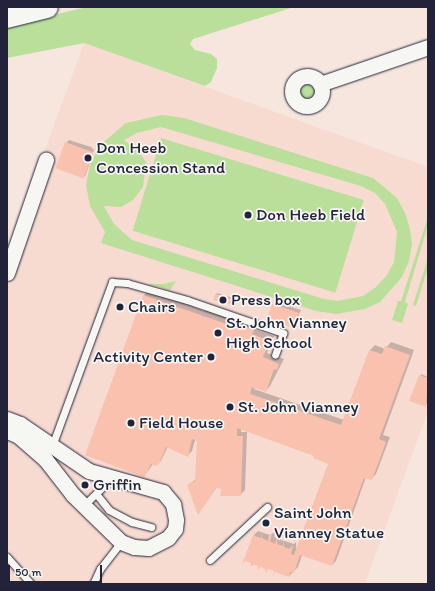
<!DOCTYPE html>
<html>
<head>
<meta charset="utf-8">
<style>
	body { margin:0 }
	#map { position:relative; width:435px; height:591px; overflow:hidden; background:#f7e6de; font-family:Itim,sans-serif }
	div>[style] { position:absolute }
	.built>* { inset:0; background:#f8dbd0 }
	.green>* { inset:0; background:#badf9a; transform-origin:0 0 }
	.round { border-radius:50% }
	.shadow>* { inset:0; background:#0003 }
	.building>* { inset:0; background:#fac1ae; transform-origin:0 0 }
	.roads { filter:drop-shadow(0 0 1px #22223b) drop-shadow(0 0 1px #22223b) }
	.service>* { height:7px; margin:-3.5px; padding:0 3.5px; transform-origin:3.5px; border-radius:3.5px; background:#f6f6f2 }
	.minor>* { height:15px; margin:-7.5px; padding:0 7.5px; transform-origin:7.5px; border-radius:7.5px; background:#f6f6f2 }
	.minor>.ring { margin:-7.5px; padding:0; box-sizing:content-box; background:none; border:15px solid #f6f6f2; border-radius:50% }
	.motorway>* { height:22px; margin:-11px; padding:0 11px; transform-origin:11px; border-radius:11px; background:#f6f6f2 }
	.dots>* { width:11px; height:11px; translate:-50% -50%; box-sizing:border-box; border:2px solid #f6f6f2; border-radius:50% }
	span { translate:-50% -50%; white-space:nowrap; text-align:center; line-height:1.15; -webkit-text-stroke:3.5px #f6f6f2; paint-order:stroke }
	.poi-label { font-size:17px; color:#22223b }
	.left { translate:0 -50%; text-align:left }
	.right { translate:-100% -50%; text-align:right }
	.frame { position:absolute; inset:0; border:8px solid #22223b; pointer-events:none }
	.scale { position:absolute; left:8px; top:565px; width:94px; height:18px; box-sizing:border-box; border:2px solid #22223b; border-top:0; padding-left:5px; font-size:12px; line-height:14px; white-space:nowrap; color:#22223b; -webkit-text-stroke:3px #f6f6f2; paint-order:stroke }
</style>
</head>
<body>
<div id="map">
	<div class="built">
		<div style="clip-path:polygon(84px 43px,428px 167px,428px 411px,365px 584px,7px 584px,7px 254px)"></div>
	</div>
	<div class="green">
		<div style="clip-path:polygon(87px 7px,294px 7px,193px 39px,190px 44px,195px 50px,211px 54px,217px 59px,217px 68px,211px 82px,205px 86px,84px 43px,7px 58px,7px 26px)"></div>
		<div class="round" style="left:297px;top:82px;width:20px;height:20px"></div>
		<div style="clip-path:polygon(evenodd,162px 115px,184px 118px,373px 178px,397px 198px,405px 213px,410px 229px,412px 244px,409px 261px,402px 277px,380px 302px,365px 309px,336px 314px,316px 311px,101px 243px,105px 232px,90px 206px,86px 185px,90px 165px,99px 146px,126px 123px,162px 115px,161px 127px,361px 186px,375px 193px,385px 204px,397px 232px,394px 262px,387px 275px,376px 287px,363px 296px,338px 301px,324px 299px,132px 240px,114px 224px,104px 206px,121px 207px,133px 200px,143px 187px,146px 162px,139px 152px,124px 140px,137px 133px,161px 127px)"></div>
		<div style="left:161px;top:138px;width:212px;height:97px;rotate:17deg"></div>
		<div style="clip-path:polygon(428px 217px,428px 225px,405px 302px,408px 304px,402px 323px,392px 320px,398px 301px,401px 301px)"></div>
		<div style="clip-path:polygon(428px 258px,428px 267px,416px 306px,413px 305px)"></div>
		<div style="clip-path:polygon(176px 281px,170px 290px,149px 284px,164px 284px)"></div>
	</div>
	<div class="shadow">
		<div style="clip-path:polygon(69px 140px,91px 147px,94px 150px,85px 177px,66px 143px)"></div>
		<div style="clip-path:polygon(149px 291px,204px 311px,206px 308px,258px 325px,256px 330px,274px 336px,267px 353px,284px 359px,270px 386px,265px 391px,255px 387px,254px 389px,344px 420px,370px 350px,375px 345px,385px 349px,391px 342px,414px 350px,383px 435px,390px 437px,376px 474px,371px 479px,366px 477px,336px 561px,332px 565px,302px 555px,298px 567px,289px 576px,254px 563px,252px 566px,254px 535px,258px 531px,270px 535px,276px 531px,274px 537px,277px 538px,281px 534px,281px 540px,294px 544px,296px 542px,296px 550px,329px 463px,315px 455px,241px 428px,241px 432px,247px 432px,245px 490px,240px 495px,217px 487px,198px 514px,188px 485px,196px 479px,198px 441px,195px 440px,192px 451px,188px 455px,168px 446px,161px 461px,156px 465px,153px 464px,144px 476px,86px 455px,144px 295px)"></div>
		<div style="clip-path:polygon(217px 293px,233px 298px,231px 303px,214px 300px)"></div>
		<div style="clip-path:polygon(276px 302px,301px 310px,294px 326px,273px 305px)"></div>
		<div style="clip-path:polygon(421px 374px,428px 377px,428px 401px,425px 406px)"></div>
	</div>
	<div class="building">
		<div style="left:65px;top:142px;width:30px;height:28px;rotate:20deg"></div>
		<div style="left:215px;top:294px;width:18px;height:6px;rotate:16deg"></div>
		<div style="clip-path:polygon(143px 295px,238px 328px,241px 324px,254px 330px,252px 334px,270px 341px,263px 357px,279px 364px,277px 370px,274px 369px,266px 392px,252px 387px,250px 394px,341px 425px,369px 350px,382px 354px,385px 346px,410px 355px,379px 439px,386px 442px,372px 480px,364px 478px,332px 566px,300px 555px,294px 573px,290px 572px,289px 577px,275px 572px,273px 577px,274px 571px,268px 569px,266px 574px,265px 569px,261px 567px,257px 570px,258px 566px,253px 564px,250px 567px,251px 563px,245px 561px,242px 564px,255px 530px,255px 536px,261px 538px,262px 532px,262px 538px,268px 541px,269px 535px,272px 535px,270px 541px,275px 544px,277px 537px,277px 544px,283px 546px,284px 540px,284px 547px,289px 549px,293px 545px,291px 554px,294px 555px,328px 464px,313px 458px,314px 456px,237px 428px,237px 436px,243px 436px,241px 496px,220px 496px,221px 489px,216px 488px,198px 515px,187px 485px,195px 481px,197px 441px,192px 439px,188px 457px,166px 447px,159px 464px,156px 466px,151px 464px,144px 477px,85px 455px)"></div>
		<div style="left:272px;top:304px;width:28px;height:16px;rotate:18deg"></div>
		<div style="clip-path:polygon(419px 375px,428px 378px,426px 407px,409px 401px)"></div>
	</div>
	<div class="roads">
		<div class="service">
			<div style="left:52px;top:446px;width:175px;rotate:-69.9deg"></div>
			<div style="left:112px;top:282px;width:15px;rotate:4deg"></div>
			<div style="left:127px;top:283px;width:62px;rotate:15.8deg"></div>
			<div style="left:187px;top:300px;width:102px;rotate:19deg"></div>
			<div style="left:283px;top:333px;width:23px;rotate:110deg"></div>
			<div style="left:97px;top:495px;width:19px;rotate:51deg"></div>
			<div style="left:109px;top:510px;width:26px;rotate:28deg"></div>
			<div style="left:132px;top:522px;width:20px;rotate:15deg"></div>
			<div style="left:84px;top:505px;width:28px;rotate:-44deg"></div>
			<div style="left:104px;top:486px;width:9px;rotate:-72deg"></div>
			<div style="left:7px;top:557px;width:36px;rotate:48deg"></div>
			<div style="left:210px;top:560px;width:78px;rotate:-42.9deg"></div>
			<div style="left:93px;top:584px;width:17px;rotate:-65deg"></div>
			<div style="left:100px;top:569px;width:34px;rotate:-52deg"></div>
		</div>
		<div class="minor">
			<div class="ring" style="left:292px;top:76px;width:15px;height:15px"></div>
			<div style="left:320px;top:84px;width:114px;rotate:-18.9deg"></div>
			<div style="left:7px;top:273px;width:120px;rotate:-71deg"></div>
			<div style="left:7px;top:419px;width:14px;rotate:21deg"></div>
			<div style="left:20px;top:424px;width:83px;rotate:34.3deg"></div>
			<div style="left:89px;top:471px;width:77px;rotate:15.8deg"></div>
			<div style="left:163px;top:492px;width:16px;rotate:50deg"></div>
			<div style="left:173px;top:504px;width:16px;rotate:79deg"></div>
			<div style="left:176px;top:520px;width:9px;rotate:96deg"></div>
			<div style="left:175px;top:529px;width:11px;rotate:128deg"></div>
			<div style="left:168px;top:538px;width:22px;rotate:153deg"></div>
			<div style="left:148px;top:548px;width:14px;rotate:-176deg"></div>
			<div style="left:134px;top:547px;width:14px;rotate:-159deg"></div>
			<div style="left:121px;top:542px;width:67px;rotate:-135.6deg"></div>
			<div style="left:73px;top:495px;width:46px;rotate:-127.9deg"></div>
			<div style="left:45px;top:459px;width:35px;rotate:-139deg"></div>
			<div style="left:19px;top:436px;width:13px;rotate:-157deg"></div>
		</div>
		<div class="motorway">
			<div style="left:7px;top:17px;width:41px;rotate:-14deg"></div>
		</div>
	</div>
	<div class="dots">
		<div style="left:88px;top:158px;background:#22223b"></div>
		<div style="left:248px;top:215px;background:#22223b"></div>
		<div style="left:223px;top:300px;background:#22223b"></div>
		<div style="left:120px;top:307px;background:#22223b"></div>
		<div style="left:218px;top:333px;background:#22223b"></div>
		<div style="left:211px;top:357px;background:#22223b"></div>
		<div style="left:230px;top:407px;background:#22223b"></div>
		<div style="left:131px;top:423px;background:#22223b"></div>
		<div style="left:85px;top:485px;background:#22223b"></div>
		<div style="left:266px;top:523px;background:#22223b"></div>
	</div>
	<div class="poi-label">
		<span class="left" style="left:96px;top:158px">Don Heeb<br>Concession Stand</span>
		<span class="left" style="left:256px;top:215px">Don Heeb Field</span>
		<span class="left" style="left:231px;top:300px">Press box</span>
		<span class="left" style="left:128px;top:307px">Chairs</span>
		<span class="left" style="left:226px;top:333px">St. John Vianney<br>High School</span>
		<span class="right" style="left:203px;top:357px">Activity Center</span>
		<span class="left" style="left:238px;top:407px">St. John Vianney</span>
		<span class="left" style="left:139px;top:423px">Field House</span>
		<span class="left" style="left:93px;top:485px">Griffin</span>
		<span class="left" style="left:274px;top:523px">Saint John<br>Vianney Statue</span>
	</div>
	<div class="frame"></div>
	<div class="scale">50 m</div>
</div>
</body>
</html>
